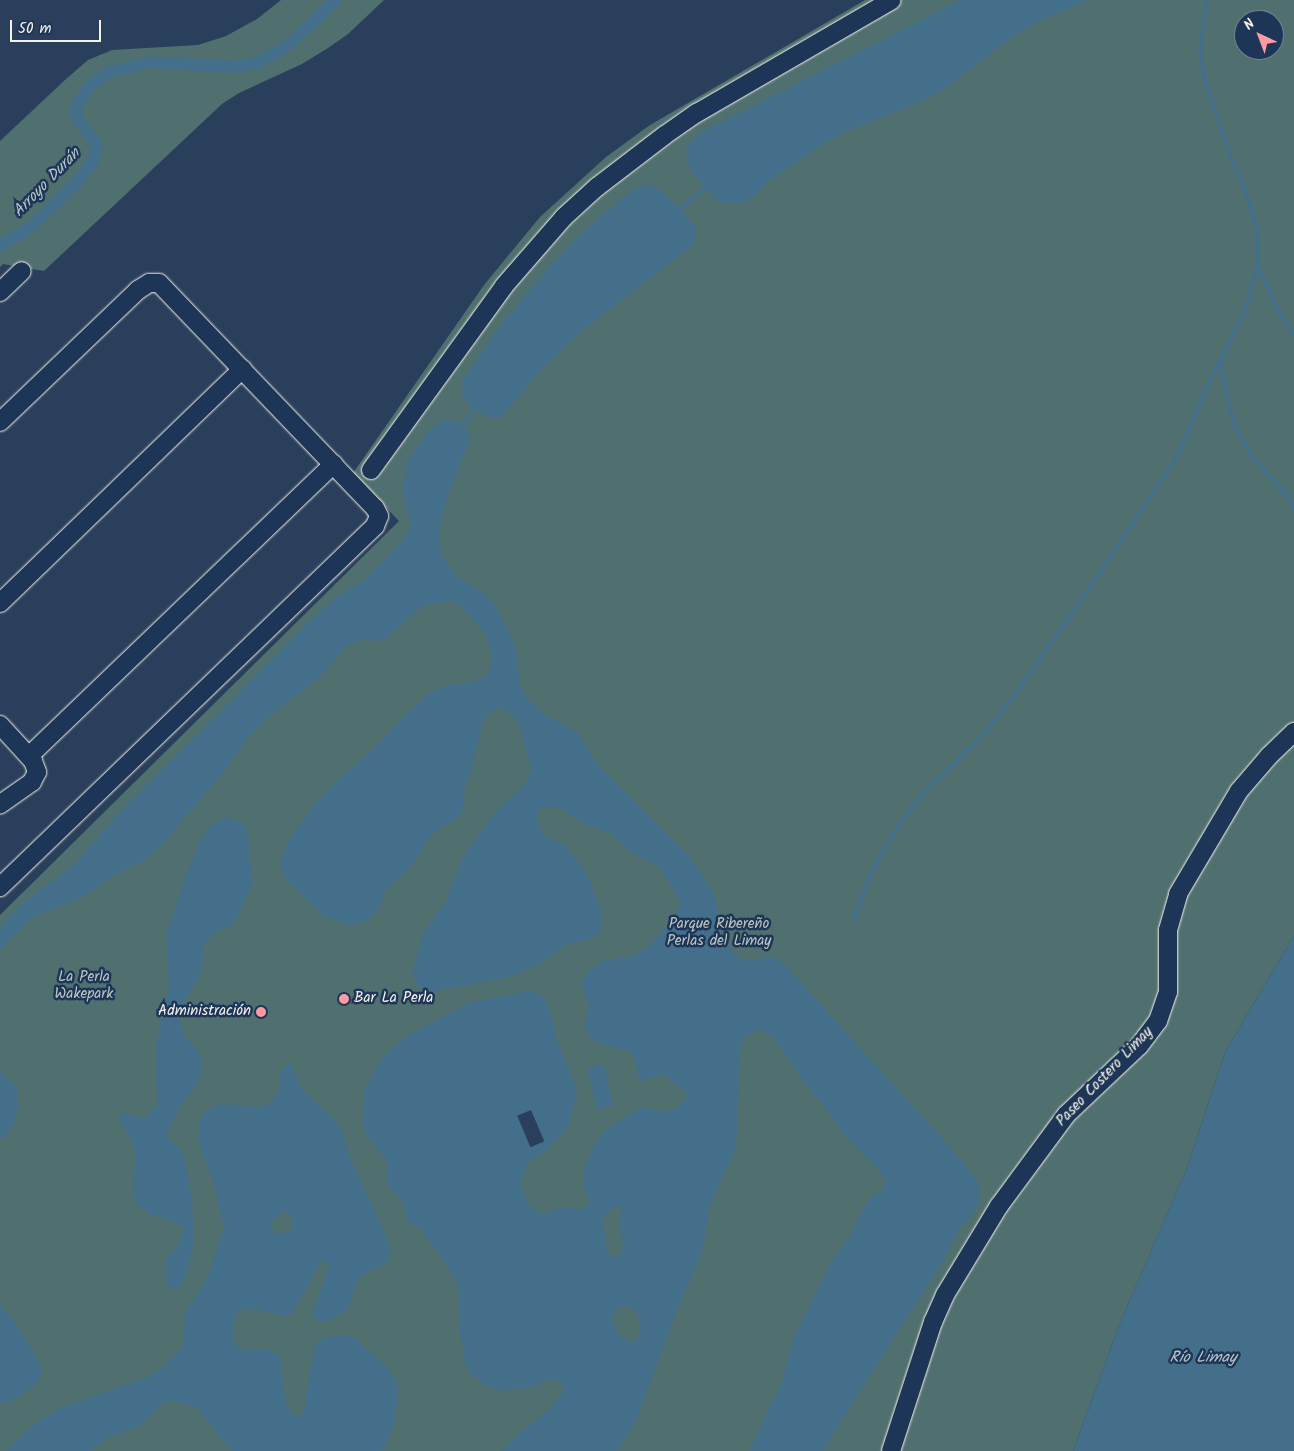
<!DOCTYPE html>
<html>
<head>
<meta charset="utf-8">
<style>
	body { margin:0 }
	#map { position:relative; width:1294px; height:1451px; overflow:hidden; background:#2a3f5b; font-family:Kalam,sans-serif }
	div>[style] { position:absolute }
	.green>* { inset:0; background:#506f6f }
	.water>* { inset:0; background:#446f8a; transform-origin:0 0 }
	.pier>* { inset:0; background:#2a3f5b; transform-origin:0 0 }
	.stream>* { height:4px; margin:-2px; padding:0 2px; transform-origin:2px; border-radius:2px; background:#446f8a }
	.canal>* { height:12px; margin:-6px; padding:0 6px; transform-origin:6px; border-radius:6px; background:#446f8a }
	.roads { filter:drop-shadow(0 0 1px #f4f1e8) drop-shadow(0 0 1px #f4f1e8) }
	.minor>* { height:18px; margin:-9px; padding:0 9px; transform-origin:9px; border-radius:9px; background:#1d3557 }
	.dots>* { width:14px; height:14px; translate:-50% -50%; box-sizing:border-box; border:2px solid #1d3557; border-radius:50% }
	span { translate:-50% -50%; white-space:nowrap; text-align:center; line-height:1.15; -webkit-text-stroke:5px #1d3557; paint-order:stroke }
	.park-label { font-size:15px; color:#bbc4be }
	.poi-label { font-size:15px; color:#f4f1e8 }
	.left { translate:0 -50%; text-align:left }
	.right { translate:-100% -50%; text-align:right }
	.street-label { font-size:15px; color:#f4f1e8 }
	.water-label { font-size:16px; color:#b6c4c7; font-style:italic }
	.north { position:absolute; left:1234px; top:10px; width:50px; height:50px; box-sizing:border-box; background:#1d3557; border:1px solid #738091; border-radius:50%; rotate:317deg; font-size:14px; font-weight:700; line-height:20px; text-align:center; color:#f4f1e8 }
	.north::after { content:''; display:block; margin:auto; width:18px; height:22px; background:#ff9aa2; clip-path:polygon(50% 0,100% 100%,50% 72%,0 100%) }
	.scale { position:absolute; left:10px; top:20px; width:91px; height:22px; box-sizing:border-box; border:2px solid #f4f1e8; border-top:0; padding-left:6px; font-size:15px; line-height:18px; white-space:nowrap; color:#f4f1e8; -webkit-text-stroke:4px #1d3557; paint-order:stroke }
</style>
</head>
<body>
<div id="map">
	<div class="green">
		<div style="clip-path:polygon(281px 0,384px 0,348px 34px,328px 48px,302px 64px,239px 93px,222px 104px,44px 271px,3px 264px,0 267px,0 141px,66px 79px,88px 60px,112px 50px,198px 45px,226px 36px,257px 19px)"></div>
		<div style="clip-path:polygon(evenodd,865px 0,1294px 0,1294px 936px,1225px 1052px,1187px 1168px,1120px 1323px,1073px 1451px,0 1451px,0 915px,399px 521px,353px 473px,484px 285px,540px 217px,606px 157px,650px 125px,865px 0,1244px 20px,1274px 20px,1274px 50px,1244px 50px,1244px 20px)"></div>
	</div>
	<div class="water">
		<div style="clip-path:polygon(960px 0,1088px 0,1044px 19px,1012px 37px,947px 87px,927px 99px,843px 133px,820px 146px,773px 178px,752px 198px,739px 204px,728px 204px,715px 199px,692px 172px,687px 161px,686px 151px,692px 141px,700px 133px)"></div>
		<div style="clip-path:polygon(643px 184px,653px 186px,663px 192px,692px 222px,696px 231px,694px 244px,578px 334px,537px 374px,502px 417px,490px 418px,474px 409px,462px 395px,463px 379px,494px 334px,549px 267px,578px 237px,632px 190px)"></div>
		<div style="clip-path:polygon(evenodd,449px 419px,464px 425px,471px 437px,448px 494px,439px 531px,441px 555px,458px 577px,490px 598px,499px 612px,515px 645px,520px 685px,527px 698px,545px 715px,578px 732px,594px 761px,693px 861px,715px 895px,721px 934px,734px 954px,741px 959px,752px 961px,769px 957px,777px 959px,786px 966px,950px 1147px,976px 1178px,980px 1187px,978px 1205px,973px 1214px,959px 1228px,944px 1259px,822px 1451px,749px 1451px,782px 1382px,792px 1341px,829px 1266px,851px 1235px,864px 1207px,871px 1198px,883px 1189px,886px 1181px,879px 1170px,844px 1134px,821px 1102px,804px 1083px,777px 1041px,771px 1035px,760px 1029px,746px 1036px,739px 1049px,738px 1128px,735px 1149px,708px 1210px,704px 1244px,698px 1263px,678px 1307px,636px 1421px,625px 1439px,616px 1451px,500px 1451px,551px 1407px,563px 1392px,563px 1385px,558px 1380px,553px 1379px,527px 1388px,503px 1391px,486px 1386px,471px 1374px,466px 1367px,460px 1333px,458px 1285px,445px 1262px,420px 1229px,407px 1221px,404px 1203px,389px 1187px,386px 1179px,387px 1161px,367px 1136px,363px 1123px,363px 1095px,369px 1081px,383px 1056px,408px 1035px,469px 1003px,533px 990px,544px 999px,549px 1008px,557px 1041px,575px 1084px,577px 1094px,568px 1127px,549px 1148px,528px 1162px,522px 1175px,520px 1184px,528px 1204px,539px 1213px,547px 1213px,562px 1207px,577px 1209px,585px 1208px,589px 1204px,589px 1199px,583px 1184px,585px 1165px,598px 1140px,605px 1131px,638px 1109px,644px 1107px,658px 1111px,673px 1110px,685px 1101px,687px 1094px,664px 1074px,641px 1080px,638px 1076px,635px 1058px,629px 1051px,601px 1044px,590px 1038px,585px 1026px,589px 1005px,581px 984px,588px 972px,604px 960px,633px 956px,647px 948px,676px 916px,681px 902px,658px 866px,631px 853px,612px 834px,585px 824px,559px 808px,545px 806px,538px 812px,537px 824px,545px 836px,565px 845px,586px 872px,601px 910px,603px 920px,601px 932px,589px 940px,568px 943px,541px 963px,510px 977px,431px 992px,421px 989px,416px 984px,413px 971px,423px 932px,446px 902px,462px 858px,495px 812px,521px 788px,529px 777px,531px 769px,520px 725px,510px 712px,497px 708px,486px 715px,483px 722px,470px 775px,465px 784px,463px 809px,459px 817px,432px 834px,408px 870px,385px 890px,380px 907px,367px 920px,358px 924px,347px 925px,324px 916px,285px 878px,280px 863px,287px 842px,316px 803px,335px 783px,382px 741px,402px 718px,431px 692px,449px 685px,476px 681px,489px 673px,492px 656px,486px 634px,459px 604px,450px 601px,422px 606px,384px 640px,378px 641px,364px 639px,347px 646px,319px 677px,270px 716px,251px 734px,229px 765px,160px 847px,143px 861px,111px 877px,83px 897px,33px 917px,0 950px,0 927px,19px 906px,75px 864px,117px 815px,313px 618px,337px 597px,364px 580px,402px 541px,411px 526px,402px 493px,406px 464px,425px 435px,441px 421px,449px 419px,617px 1206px,622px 1208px,619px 1222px,623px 1246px,619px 1256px,612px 1258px,606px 1249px,603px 1218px,609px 1210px,617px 1206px,449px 419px,622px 1306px,633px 1308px,637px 1313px,641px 1325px,639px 1337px,631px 1343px,619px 1336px,611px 1319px,616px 1310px,622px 1306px)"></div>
		<div style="clip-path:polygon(224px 817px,238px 820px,244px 825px,248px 834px,253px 882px,237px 918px,231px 925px,215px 932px,204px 943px,202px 972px,186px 998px,180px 1021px,184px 1037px,196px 1047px,203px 1065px,198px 1082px,177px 1111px,167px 1132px,168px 1137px,182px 1151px,185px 1160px,191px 1193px,194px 1228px,193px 1246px,186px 1274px,181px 1284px,177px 1289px,172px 1289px,165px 1281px,165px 1261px,181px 1241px,184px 1228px,167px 1219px,150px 1215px,137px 1204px,133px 1196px,132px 1183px,136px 1157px,134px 1145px,120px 1120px,120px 1115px,123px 1112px,142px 1118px,148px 1116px,157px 1105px,156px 1047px,169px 984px,166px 935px,184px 880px,202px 836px,212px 824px)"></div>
		<div style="clip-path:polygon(1294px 936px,1294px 1451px,1073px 1451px,1120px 1323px,1187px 1168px,1225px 1052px)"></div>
		<div style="clip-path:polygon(evenodd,289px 1063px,293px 1067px,300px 1088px,336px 1121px,342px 1129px,351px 1160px,385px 1233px,391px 1250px,390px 1258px,387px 1264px,370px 1270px,363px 1275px,356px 1283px,348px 1309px,329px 1321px,319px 1321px,312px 1313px,329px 1268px,326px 1262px,321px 1261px,293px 1313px,287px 1316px,249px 1308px,237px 1312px,234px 1318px,234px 1343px,241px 1350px,266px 1349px,280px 1357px,286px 1404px,293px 1415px,297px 1417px,302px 1415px,304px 1410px,314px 1347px,324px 1338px,344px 1335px,353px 1337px,387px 1367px,397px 1381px,398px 1399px,394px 1425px,387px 1442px,381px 1451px,233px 1451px,218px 1435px,198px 1408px,174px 1401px,164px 1402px,140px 1426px,109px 1437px,90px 1451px,5px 1451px,35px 1424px,62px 1407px,148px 1377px,161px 1369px,178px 1353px,183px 1344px,185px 1314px,208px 1276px,224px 1228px,213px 1180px,200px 1147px,198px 1136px,201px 1117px,214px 1106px,223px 1104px,254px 1107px,265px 1106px,271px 1103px,279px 1092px,281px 1070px,289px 1063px,286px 1211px,291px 1216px,293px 1228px,285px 1234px,275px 1233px,269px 1225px,277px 1216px,286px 1211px)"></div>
		<div style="left:604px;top:1064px;width:43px;height:17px;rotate:78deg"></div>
		<div style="clip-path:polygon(0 1071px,16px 1086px,19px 1105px,13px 1125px,5px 1137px,0 1139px)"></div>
		<div style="clip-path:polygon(0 1304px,14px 1321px,39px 1361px,42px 1370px,41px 1376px,36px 1384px,14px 1400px,0 1404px)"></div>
	</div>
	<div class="pier">
		<div style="left:531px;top:1110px;width:34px;height:15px;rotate:67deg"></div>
	</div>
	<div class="stream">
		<div style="left:678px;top:211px;width:38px;rotate:-40deg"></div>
		<div style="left:1257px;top:267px;width:20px;rotate:60deg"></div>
		<div style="left:1267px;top:284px;width:21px;rotate:71deg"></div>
		<div style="left:1274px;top:304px;width:17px;rotate:59deg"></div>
		<div style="left:1283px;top:319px;width:19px;rotate:54deg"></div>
		<div style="left:1220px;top:361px;width:50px;rotate:78.5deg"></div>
		<div style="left:1230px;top:410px;width:24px;rotate:71deg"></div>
		<div style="left:1238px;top:433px;width:26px;rotate:59deg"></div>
		<div style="left:1251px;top:455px;width:59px;rotate:48.4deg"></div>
		<div style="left:1290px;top:499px;width:11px;rotate:68deg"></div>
		<div style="left:461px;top:427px;width:25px;rotate:-53deg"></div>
		<div style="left:854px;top:920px;width:45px;rotate:-70.3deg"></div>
		<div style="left:869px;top:878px;width:47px;rotate:-61.8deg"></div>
		<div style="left:891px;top:837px;width:53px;rotate:-54.2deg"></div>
		<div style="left:922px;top:794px;width:81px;rotate:-44deg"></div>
		<div style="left:980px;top:738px;width:45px;rotate:-50.4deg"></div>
		<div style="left:1009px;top:703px;width:127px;rotate:-54.9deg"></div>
		<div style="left:1082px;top:599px;width:171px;rotate:-56.2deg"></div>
		<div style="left:1177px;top:457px;width:88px;rotate:-66.6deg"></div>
		<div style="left:1212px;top:376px;width:72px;rotate:-62.7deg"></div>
		<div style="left:1245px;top:312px;width:47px;rotate:-75.1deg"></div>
		<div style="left:1257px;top:267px;width:37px;rotate:-88deg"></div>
		<div style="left:1258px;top:230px;width:40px;rotate:-108deg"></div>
		<div style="left:1246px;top:192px;width:40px;rotate:-113.4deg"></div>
		<div style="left:1230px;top:155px;width:81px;rotate:-108.7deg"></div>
		<div style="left:1204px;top:78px;width:28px;rotate:-98deg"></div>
		<div style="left:1200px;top:50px;width:50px;rotate:-82deg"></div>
	</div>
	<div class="canal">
		<div style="left:0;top:245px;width:24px;rotate:-28deg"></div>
		<div style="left:21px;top:234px;width:16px;rotate:-38deg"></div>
		<div style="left:34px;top:224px;width:60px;rotate:-44.3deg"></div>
		<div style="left:77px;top:182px;width:28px;rotate:-52deg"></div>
		<div style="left:94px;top:160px;width:15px;rotate:-79deg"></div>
		<div style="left:97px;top:145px;width:30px;rotate:-127deg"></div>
		<div style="left:79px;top:121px;width:9px;rotate:-108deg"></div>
		<div style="left:76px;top:112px;width:8px;rotate:-83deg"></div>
		<div style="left:77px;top:104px;width:24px;rotate:-54deg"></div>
		<div style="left:91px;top:85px;width:22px;rotate:-36deg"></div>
		<div style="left:109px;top:72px;width:44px;rotate:-13.1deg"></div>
		<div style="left:152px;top:62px;width:81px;rotate:3.5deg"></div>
		<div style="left:233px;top:67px;width:23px;rotate:-10deg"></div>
		<div style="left:256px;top:63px;width:22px;rotate:-27deg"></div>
		<div style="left:276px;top:53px;width:21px;rotate:-35deg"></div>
		<div style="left:293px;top:41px;width:59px;rotate:-43.6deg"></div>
	</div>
	<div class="roads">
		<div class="minor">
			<div style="left:0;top:292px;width:30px;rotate:-44deg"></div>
			<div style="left:0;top:422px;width:191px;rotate:-43.7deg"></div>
			<div style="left:138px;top:290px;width:13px;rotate:-32deg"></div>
			<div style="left:149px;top:283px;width:10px"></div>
			<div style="left:159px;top:283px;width:312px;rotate:46.2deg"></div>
			<div style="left:375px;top:508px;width:9px;rotate:63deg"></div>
			<div style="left:379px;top:516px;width:11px;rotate:112deg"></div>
			<div style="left:375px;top:526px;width:521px;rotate:136.09deg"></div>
			<div style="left:371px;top:470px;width:227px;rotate:-54.1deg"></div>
			<div style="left:504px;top:286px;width:91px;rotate:-49deg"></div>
			<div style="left:564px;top:217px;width:45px;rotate:-42.3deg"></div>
			<div style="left:597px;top:187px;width:86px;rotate:-37.4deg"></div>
			<div style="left:665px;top:135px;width:39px;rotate:-35deg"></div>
			<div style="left:697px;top:113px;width:225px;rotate:-30.1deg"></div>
			<div style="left:0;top:603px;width:337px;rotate:-44deg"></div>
			<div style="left:0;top:725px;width:49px;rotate:47.5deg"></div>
			<div style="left:33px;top:761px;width:12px;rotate:70deg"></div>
			<div style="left:37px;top:772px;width:11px;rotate:117deg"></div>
			<div style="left:32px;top:782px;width:39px;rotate:145deg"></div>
			<div style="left:29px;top:756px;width:422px;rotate:-43.8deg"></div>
			<div style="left:891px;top:1451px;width:136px;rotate:-72deg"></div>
			<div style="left:933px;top:1322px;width:30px;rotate:-66deg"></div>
			<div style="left:945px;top:1295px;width:104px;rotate:-58.8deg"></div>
			<div style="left:999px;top:1206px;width:113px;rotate:-53.6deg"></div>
			<div style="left:1066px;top:1115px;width:100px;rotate:-43.4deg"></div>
			<div style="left:1139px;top:1046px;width:31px;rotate:-53deg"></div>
			<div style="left:1158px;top:1021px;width:31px;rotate:-71deg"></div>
			<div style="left:1168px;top:992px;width:62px;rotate:-90deg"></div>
			<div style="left:1168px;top:930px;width:37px;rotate:-74deg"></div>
			<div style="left:1178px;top:894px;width:120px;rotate:-59.4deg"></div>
			<div style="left:1239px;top:791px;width:46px;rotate:-49.4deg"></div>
			<div style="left:1269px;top:756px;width:35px;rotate:-44deg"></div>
		</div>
	</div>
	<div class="dots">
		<div style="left:344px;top:999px;background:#ff9aa2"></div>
		<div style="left:261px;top:1012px;background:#ff9aa2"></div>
	</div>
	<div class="park-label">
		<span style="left:719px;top:933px">Parque Ribereño<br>Perlas del Limay</span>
		<span style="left:84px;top:986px">La Perla<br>Wakepark</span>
	</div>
	<div class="poi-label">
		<span class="left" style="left:354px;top:999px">Bar La Perla</span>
		<span class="right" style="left:251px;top:1012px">Administración</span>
	</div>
	<div class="street-label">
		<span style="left:1105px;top:1077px;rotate:-46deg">Paseo Costero Limay</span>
	</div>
	<div class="water-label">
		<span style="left:47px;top:183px;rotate:-46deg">Arroyo Durán</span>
		<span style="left:1203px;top:1358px">Río Limay</span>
	</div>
	<div class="north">N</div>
	<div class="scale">50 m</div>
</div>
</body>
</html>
